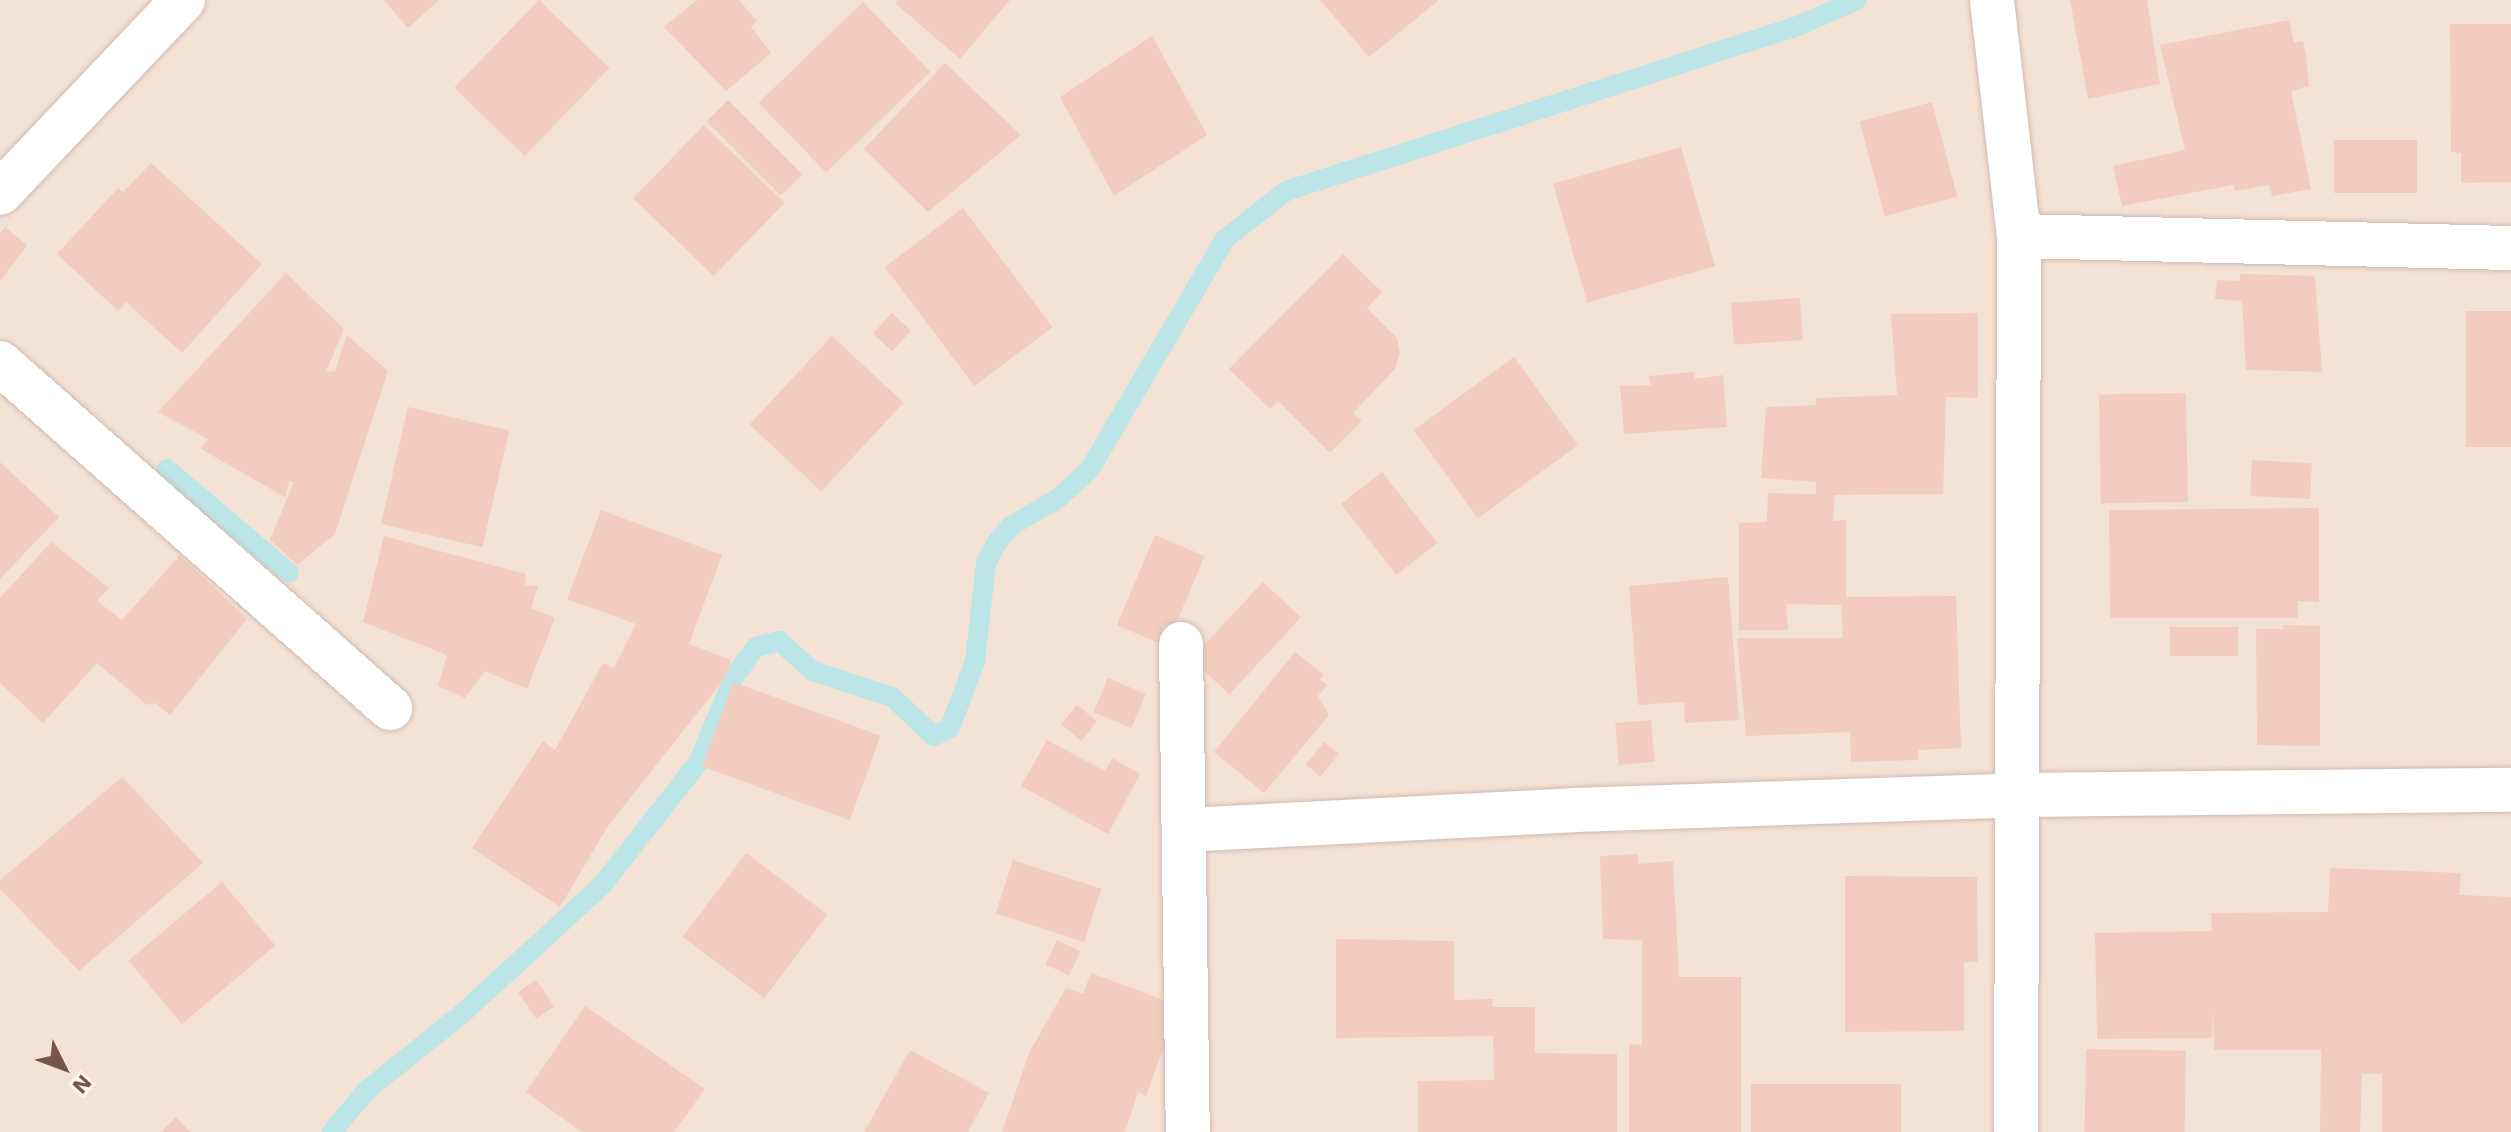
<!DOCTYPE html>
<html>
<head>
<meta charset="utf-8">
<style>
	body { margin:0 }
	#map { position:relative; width:2511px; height:1132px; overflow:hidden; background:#fcf1e7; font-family:"Work Sans",sans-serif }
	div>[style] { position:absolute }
	.residential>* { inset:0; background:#f4e2d5; transform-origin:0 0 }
	.stream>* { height:20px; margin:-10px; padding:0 10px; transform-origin:10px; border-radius:10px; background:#bbe5e6 }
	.building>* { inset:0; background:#f2ccbe; transform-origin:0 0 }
	.roads { filter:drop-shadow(0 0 2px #d0baaf) drop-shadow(0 0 2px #d0baaf) }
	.minor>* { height:44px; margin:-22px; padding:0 22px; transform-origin:22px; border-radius:22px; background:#fff }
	span { translate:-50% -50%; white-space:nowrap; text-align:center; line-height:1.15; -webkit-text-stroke:8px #fff6ed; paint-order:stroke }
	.north { position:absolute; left:24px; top:1028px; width:80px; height:80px; -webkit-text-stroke:6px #fff6ed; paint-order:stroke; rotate:132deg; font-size:22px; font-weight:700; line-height:32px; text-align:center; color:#76554b }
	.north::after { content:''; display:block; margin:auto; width:28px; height:36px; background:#76554b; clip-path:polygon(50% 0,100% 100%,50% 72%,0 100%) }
</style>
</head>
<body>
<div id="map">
	<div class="residential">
		<div style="left:0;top:0;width:2511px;height:1132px"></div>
	</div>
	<div class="stream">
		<div style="left:167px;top:469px;width:160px;rotate:40.4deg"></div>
		<div style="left:332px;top:1132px;width:55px;rotate:-50.2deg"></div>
		<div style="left:367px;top:1090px;width:124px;rotate:-38.8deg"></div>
		<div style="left:464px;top:1012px;width:189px;rotate:-42.6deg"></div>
		<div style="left:603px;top:884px;width:154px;rotate:-51.9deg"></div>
		<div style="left:698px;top:763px;width:93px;rotate:-67.3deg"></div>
		<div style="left:734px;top:677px;width:37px;rotate:-54deg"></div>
		<div style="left:756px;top:647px;width:24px;rotate:-15deg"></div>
		<div style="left:779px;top:641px;width:45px;rotate:41.4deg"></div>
		<div style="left:813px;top:671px;width:83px;rotate:18.2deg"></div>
		<div style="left:892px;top:697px;width:57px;rotate:42.9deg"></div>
		<div style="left:934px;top:736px;width:18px;rotate:-27deg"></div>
		<div style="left:950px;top:728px;width:72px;rotate:-69.5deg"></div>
		<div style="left:975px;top:661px;width:99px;rotate:-83.6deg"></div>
		<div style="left:986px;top:563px;width:24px;rotate:-62deg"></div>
		<div style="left:997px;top:542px;width:21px;rotate:-49deg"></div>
		<div style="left:1011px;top:526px;width:57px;rotate:-30.6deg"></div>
		<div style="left:1060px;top:497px;width:41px;rotate:-43deg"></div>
		<div style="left:1090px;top:469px;width:267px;rotate:-59.6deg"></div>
		<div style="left:1225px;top:239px;width:78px;rotate:-38.2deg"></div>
		<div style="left:1286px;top:191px;width:538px;rotate:-17.86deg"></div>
		<div style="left:1798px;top:26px;width:64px;rotate:-24.1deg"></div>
	</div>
	<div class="building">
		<div style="clip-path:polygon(384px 0,439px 0,408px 28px)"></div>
		<div style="left:539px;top:0;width:98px;height:122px;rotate:44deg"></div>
		<div style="clip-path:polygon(697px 0,739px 0,757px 21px,751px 27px,771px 53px,726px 91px,664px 27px)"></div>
		<div style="clip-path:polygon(898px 0,1010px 0,960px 59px,895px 3px)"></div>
		<div style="clip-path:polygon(1320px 0,1439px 0,1369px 57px)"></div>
		<div style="clip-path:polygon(2070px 0,2147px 0,2160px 84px,2088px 99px)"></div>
		<div style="left:863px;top:2px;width:97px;height:145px;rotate:46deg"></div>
		<div style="clip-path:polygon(2289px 20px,2294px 43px,2303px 41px,2306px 55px,2309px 86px,2291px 91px,2311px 189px,2272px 196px,2269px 185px,2235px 191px,2233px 185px,2122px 206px,2113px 166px,2185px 150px,2160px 45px)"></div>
		<div style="clip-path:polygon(2450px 24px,2511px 24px,2511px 182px,2461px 183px,2461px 153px,2451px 152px)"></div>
		<div style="clip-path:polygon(1152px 36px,1207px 135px,1114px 196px,1060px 97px)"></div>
		<div style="clip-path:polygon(945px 63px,1021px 135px,928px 212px,864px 149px)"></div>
		<div style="left:728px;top:100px;width:105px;height:30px;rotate:45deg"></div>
		<div style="left:1932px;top:102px;width:98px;height:75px;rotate:75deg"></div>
		<div style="left:704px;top:125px;width:112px;height:102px;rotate:44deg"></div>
		<div style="left:2334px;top:140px;width:83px;height:53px"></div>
		<div style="left:1681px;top:147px;width:124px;height:133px;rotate:74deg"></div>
		<div style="clip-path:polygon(151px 163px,262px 264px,182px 353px,126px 302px,118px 311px,57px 254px,118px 188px,123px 192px)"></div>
		<div style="left:963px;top:208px;width:149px;height:98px;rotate:53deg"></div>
		<div style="clip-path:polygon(5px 227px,27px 245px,0 282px,0 233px)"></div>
		<div style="clip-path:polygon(1343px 254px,1382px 292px,1367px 308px,1397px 338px,1400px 353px,1395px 369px,1353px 413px,1362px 421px,1330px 453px,1278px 401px,1270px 409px,1229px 369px)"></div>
		<div style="clip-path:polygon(286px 273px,344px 329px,326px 372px,335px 371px,347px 335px,388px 371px,335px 534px,297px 565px,270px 540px,294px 482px,289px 481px,285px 497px,201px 449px,208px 439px,158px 412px)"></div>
		<div style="clip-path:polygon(2240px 274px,2315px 276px,2322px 372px,2246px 370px,2242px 301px,2215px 299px,2217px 280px,2240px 281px)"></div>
		<div style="left:1800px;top:298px;width:42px;height:69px;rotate:86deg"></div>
		<div style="left:2511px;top:311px;width:136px;height:45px;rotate:90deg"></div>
		<div style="left:892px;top:313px;width:26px;height:28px;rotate:43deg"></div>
		<div style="clip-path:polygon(1978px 313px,1978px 398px,1946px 397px,1943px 494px,1835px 495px,1833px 521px,1846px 520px,1846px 597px,1956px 596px,1961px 748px,1918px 750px,1918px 760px,1851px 762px,1850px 732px,1746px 736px,1737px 638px,1843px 638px,1841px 605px,1786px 604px,1788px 630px,1739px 630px,1739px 523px,1767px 522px,1768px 493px,1816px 494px,1816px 482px,1761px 478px,1766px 407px,1816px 405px,1816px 398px,1897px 395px,1891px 314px)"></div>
		<div style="left:832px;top:336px;width:98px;height:121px;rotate:43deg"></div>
		<div style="left:1514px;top:357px;width:109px;height:124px;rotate:54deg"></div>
		<div style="clip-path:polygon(1694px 372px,1695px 379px,1723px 375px,1727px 427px,1624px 434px,1620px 386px,1651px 385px,1649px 376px)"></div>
		<div style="left:2186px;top:393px;width:109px;height:87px;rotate:89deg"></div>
		<div style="left:408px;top:407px;width:104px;height:120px;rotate:13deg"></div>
		<div style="left:2252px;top:460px;width:60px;height:36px;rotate:3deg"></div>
		<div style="clip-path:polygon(0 462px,59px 517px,0 579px)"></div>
		<div style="left:1382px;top:472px;width:90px;height:52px;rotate:52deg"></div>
		<div style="clip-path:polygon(2319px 508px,2319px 602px,2298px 601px,2298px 618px,2110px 618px,2109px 510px)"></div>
		<div style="clip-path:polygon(601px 510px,722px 555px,689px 644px,731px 660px,725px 678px,608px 826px,560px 907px,472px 848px,543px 741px,555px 750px,603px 663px,614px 668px,636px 624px,567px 599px)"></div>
		<div style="left:1155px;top:535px;width:54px;height:98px;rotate:23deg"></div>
		<div style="clip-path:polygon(384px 536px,526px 574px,525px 585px,538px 586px,531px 608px,555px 618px,527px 689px,485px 671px,465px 698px,438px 686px,447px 655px,363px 622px)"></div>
		<div style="clip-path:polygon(51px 542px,109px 588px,97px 601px,122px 620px,180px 555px,247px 619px,170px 715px,155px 703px,147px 705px,97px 663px,43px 723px,0 683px,0 598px)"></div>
		<div style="clip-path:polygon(1728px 577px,1739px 720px,1685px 723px,1684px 702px,1638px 705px,1629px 586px)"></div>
		<div style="left:1263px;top:582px;width:52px;height:105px;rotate:43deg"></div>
		<div style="clip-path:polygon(2282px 625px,2320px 626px,2320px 746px,2257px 745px,2256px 629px,2283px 629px)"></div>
		<div style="left:2170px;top:627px;width:68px;height:29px"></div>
		<div style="clip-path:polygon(1295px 652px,1324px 675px,1320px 679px,1327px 685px,1318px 696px,1329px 715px,1264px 793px,1214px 752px)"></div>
		<div style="left:1108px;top:678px;width:41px;height:37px;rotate:23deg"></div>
		<div style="left:733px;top:682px;width:157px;height:90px;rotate:20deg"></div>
		<div style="left:1077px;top:705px;width:26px;height:25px;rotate:39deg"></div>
		<div style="left:1651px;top:720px;width:42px;height:36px;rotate:85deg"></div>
		<div style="clip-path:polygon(1047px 740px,1105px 771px,1112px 758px,1140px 774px,1108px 834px,1021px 786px)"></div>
		<div style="left:1324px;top:742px;width:19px;height:29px;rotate:39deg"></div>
		<div style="clip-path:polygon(122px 777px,203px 863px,79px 971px,0 889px,0 880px)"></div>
		<div style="left:746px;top:853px;width:102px;height:105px;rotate:37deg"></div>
		<div style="clip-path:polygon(1638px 854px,1638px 864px,1673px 861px,1679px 977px,1741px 977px,1741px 1132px,1629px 1132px,1629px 1044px,1642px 1045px,1642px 940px,1603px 939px,1600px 856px)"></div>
		<div style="left:1013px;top:860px;width:93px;height:56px;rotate:18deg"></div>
		<div style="clip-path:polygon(2330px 868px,2461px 873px,2459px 895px,2511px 897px,2511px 1132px,2382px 1132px,2382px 1074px,2362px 1074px,2360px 1132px,2320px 1132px,2321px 1050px,2214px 1050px,2213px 1011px,2212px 1038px,2097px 1039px,2095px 933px,2212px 931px,2211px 913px,2328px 912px)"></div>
		<div style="clip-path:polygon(1845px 876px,1977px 877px,1978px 962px,1964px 962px,1964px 1031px,1845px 1032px)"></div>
		<div style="left:222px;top:882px;width:83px;height:122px;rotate:50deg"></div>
		<div style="clip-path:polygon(1336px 939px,1454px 941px,1454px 1000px,1493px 999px,1492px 1007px,1535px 1007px,1535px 1053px,1617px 1054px,1617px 1132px,1418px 1132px,1418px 1081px,1494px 1080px,1493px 1036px,1336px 1038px)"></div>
		<div style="left:1057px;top:940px;width:26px;height:27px;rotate:25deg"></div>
		<div style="clip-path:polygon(1091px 973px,1169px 1002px,1164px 1012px,1172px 1024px,1146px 1096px,1138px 1092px,1125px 1132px,1002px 1132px,1029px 1053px,1066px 988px,1083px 994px)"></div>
		<div style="left:536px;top:980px;width:32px;height:22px;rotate:55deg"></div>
		<div style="clip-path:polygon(585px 1006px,705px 1089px,674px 1132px,582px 1132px,526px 1092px)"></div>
		<div style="left:2086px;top:1049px;width:100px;height:83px;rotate:1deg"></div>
		<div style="clip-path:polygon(910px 1050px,989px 1093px,968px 1132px,864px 1132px)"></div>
		<div style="left:1751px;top:1084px;width:150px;height:48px"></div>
		<div style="clip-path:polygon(176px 1117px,190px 1132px,161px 1132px)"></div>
	</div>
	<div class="roads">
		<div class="minor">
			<div style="left:1992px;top:0;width:238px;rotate:83.5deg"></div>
			<div style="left:2019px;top:236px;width:896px;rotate:90.19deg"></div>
			<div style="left:0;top:193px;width:266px;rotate:-46.5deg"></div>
			<div style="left:2019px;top:236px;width:492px;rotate:1.4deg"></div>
			<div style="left:0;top:363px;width:521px;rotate:41.5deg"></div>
			<div style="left:1181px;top:644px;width:488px;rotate:89.2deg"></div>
			<div style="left:1184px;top:830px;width:392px;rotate:-2.9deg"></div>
			<div style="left:1575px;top:810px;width:445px;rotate:-1.9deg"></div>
			<div style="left:2020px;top:795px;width:491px;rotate:-0.6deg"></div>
		</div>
	</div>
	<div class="north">N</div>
</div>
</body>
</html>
